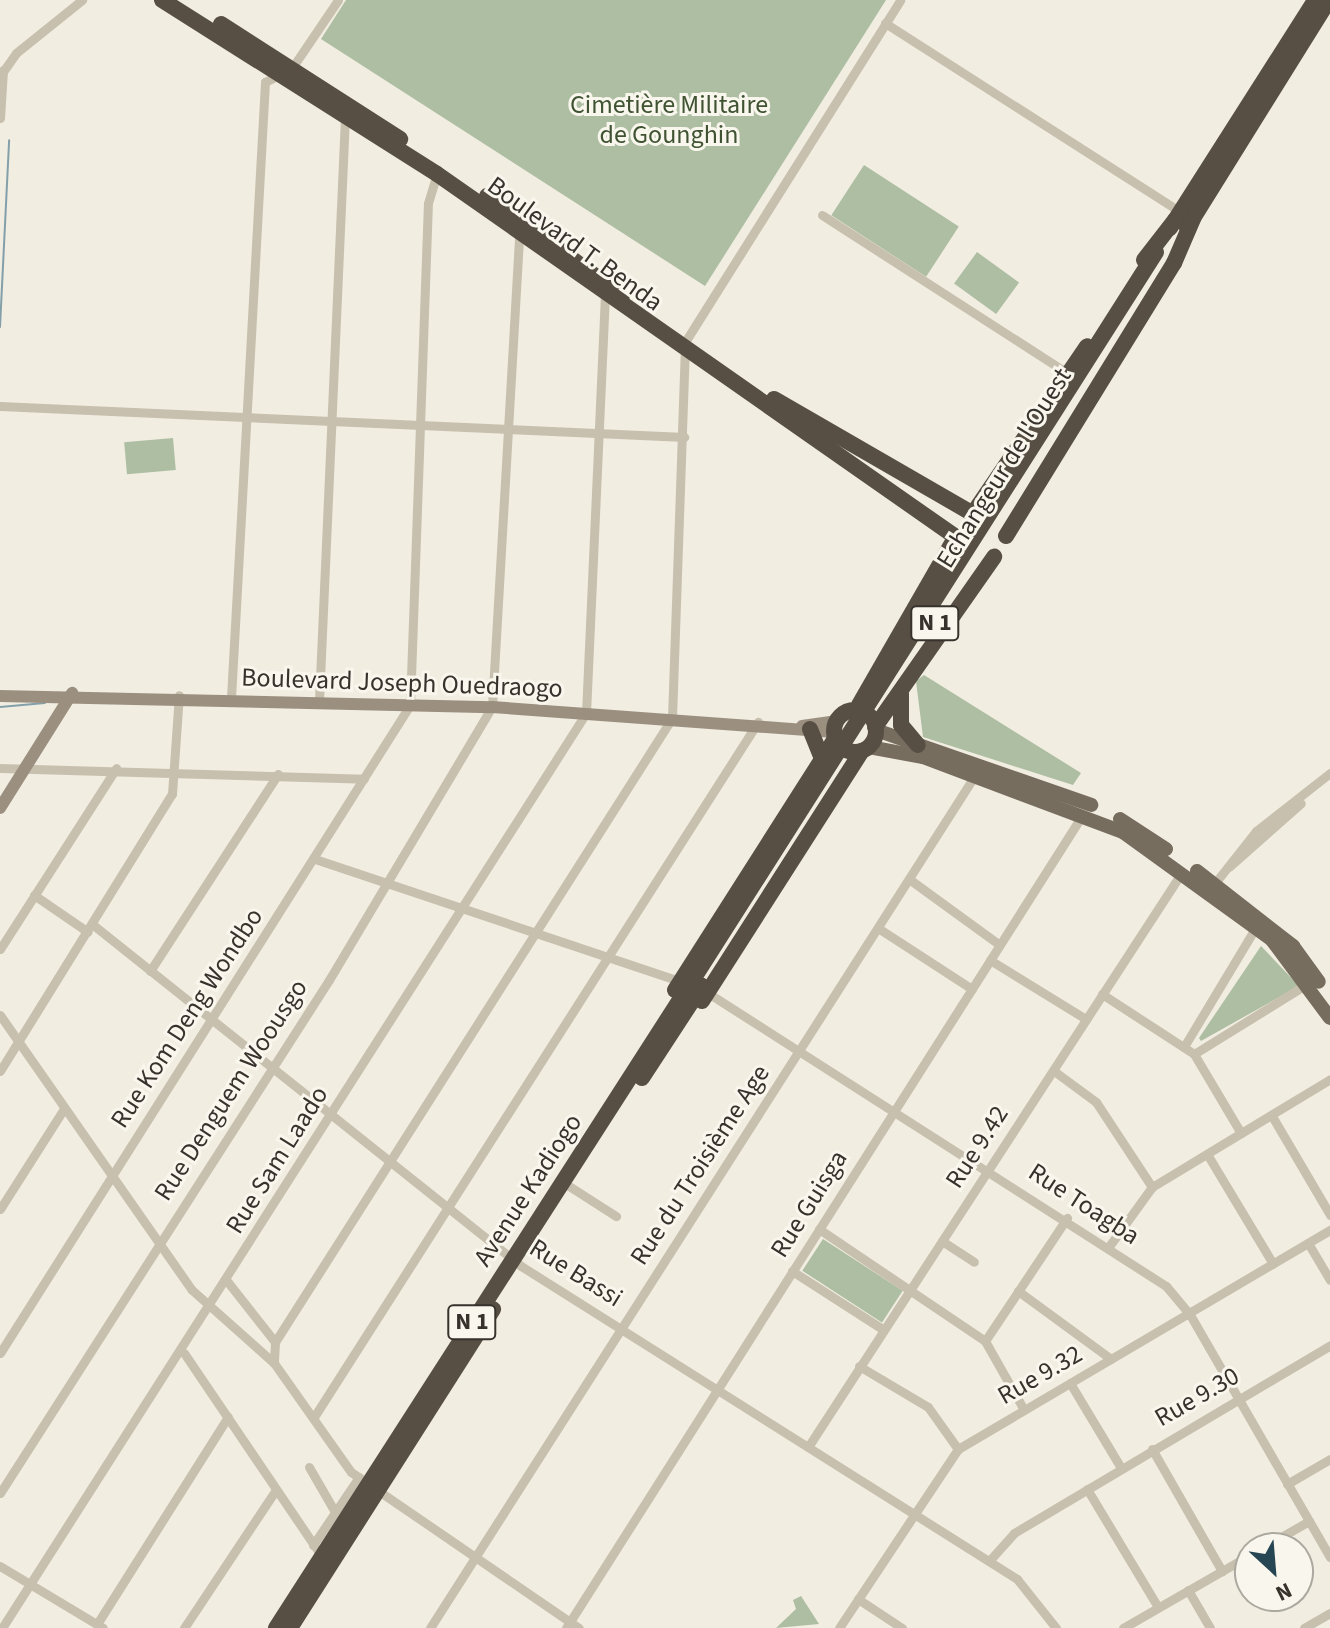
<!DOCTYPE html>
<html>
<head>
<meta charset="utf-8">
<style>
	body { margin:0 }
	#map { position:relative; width:1330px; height:1628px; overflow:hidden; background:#f1ede1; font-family:"Source Sans 3",sans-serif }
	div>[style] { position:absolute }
	.green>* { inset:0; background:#aebea3; transform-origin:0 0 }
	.stream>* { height:2px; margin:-1px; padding:0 1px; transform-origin:1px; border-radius:1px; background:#83a0aa }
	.street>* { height:9px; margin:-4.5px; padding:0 4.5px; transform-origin:4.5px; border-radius:4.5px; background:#c8c0ae }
	.secondary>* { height:12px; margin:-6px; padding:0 6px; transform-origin:6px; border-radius:6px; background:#9b9080 }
	.primary>* { height:14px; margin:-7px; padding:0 7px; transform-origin:7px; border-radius:7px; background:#776d5f }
	.highway>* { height:16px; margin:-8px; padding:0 8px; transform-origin:8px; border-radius:8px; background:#574e44 }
	.highway>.ring { margin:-8px; padding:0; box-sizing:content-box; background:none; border:16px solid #574e44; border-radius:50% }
	.highway-bridge>* { height:16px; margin:-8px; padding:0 8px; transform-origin:8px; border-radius:8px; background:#574e44 }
	span { translate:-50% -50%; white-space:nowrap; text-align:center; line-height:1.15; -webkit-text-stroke:6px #f9f6ed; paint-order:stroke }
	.shield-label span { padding:2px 6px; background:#f9f6ed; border:2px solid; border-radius:6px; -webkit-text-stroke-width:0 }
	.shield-label { font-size:24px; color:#37322c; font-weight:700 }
	.park-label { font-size:26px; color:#3f5332 }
	.street-label { font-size:26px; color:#37322c }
	.north { position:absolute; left:1234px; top:1532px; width:80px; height:80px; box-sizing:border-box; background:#f9f6ed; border:2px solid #aba8a0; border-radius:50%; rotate:154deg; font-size:22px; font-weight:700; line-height:32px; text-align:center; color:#37322c }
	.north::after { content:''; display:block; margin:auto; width:28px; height:36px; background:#264654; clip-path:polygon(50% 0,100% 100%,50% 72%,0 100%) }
</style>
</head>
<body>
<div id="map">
	<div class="green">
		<div style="clip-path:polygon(346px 0,886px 0,705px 286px,321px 39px)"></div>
		<div style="left:864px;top:165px;width:113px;height:60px;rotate:33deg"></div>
		<div style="left:977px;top:252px;width:52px;height:39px;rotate:36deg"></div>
		<div style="left:173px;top:438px;width:32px;height:49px;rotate:85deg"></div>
		<div style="clip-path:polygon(924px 675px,1081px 773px,1073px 785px,923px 737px,916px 681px)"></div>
		<div style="clip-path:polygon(1261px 946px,1299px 986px,1201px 1041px,1199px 1038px)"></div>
		<div style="left:823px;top:1239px;width:95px;height:38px;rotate:33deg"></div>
		<div style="clip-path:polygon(801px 1596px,819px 1624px,776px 1628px,796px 1609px,793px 1600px)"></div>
	</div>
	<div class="stream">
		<div style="left:0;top:327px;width:187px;rotate:-87.2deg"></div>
		<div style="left:0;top:707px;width:45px;rotate:-5.1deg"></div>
	</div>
	<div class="street">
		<div style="left:885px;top:23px;width:350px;rotate:32.6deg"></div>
		<div style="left:0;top:76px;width:28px;rotate:-55deg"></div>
		<div style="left:16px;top:53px;width:85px;rotate:-38.8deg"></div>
		<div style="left:0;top:118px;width:48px;rotate:-86.4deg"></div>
		<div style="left:822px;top:215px;width:294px;rotate:32.8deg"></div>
		<div style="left:0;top:406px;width:685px;rotate:2.59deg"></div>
		<div style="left:231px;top:698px;width:617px;rotate:-86.84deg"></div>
		<div style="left:265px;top:82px;width:30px;rotate:-27deg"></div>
		<div style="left:292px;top:68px;width:82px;rotate:-55.9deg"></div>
		<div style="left:319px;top:701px;width:584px;rotate:-87.45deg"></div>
		<div style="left:0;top:768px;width:364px;rotate:1.7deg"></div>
		<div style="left:315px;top:859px;width:385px;rotate:18.5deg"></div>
		<div style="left:1229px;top:867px;width:96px;rotate:-41.6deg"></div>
		<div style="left:909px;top:879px;width:112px;rotate:36deg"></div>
		<div style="left:1215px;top:883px;width:66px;rotate:-51.7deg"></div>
		<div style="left:1256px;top:831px;width:94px;rotate:-38.1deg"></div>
		<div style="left:34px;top:895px;width:65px;rotate:34.4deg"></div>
		<div style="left:92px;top:924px;width:549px;rotate:38.56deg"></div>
		<div style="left:521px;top:1266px;width:587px;rotate:32.25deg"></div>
		<div style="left:1017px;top:1579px;width:63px;rotate:51.5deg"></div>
		<div style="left:878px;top:928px;width:112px;rotate:33deg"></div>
		<div style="left:0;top:949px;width:215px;rotate:-57.3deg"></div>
		<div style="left:990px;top:960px;width:113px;rotate:31.6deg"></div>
		<div style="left:150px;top:971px;width:235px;rotate:-57deg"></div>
		<div style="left:708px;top:993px;width:544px;rotate:32.61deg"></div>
		<div style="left:1166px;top:1286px;width:35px;rotate:50deg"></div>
		<div style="left:1189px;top:1313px;width:282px;rotate:60deg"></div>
		<div style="left:1102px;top:994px;width:110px;rotate:33.1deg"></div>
		<div style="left:1194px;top:1054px;width:92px;rotate:59.3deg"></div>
		<div style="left:0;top:1015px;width:335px;rotate:55.1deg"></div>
		<div style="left:192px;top:1290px;width:110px;rotate:41.7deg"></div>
		<div style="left:274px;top:1363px;width:133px;rotate:54.8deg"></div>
		<div style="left:351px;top:1472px;width:276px;rotate:34.4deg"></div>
		<div style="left:1185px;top:1045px;width:138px;rotate:-59deg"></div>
		<div style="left:1194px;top:1054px;width:133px;rotate:-31.8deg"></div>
		<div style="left:0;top:1071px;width:326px;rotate:-58.2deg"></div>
		<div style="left:172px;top:794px;width:99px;rotate:-86deg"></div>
		<div style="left:1054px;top:1071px;width:52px;rotate:36.4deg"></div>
		<div style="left:1096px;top:1102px;width:102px;rotate:56.6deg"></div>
		<div style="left:1272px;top:1116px;width:115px;rotate:59.6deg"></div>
		<div style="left:1207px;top:1154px;width:128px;rotate:59deg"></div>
		<div style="left:569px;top:1186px;width:56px;rotate:32.6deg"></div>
		<div style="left:0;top:1209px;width:117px;rotate:-57.5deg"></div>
		<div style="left:819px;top:1229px;width:200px;rotate:34deg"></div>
		<div style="left:985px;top:1341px;width:79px;rotate:60.5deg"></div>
		<div style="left:942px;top:1241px;width:38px;rotate:33deg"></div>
		<div style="left:1308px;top:1243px;width:43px;rotate:59.3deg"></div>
		<div style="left:1110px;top:1245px;width:72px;rotate:-54.1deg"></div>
		<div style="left:1152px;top:1187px;width:208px;rotate:-31.2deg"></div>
		<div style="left:792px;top:1271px;width:109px;rotate:32.7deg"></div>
		<div style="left:227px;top:1281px;width:78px;rotate:51.8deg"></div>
		<div style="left:275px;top:1342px;width:21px;rotate:93deg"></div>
		<div style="left:1018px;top:1291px;width:115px;rotate:36.2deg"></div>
		<div style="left:985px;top:1341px;width:148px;rotate:-56.3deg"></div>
		<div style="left:275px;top:1342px;width:740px;rotate:-57.53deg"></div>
		<div style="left:672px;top:718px;width:376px;rotate:-88deg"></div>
		<div style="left:685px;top:342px;width:404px;rotate:-57.8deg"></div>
		<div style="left:0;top:1353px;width:767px;rotate:-57.68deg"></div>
		<div style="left:410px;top:705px;width:502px;rotate:-87.95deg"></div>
		<div style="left:428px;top:203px;width:30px;rotate:-73deg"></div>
		<div style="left:184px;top:1353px;width:250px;rotate:55.9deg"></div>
		<div style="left:859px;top:1366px;width:80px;rotate:30.7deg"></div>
		<div style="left:928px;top:1407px;width:52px;rotate:54.5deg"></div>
		<div style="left:1070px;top:1383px;width:99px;rotate:59deg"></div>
		<div style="left:314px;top:1417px;width:825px;rotate:-57.43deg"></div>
		<div style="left:808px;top:1447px;width:686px;rotate:-56.96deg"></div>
		<div style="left:1152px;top:1449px;width:141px;rotate:60.2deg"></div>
		<div style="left:309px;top:1467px;width:52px;rotate:60deg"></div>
		<div style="left:1287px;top:1484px;width:50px;rotate:-30.2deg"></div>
		<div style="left:1087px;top:1489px;width:138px;rotate:59deg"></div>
		<div style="left:0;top:1493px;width:609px;rotate:-57.33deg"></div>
		<div style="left:329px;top:980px;width:318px;rotate:-59.2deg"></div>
		<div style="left:492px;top:707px;width:476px;rotate:-86.7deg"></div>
		<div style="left:313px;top:1545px;width:82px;rotate:-55.9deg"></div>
		<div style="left:1262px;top:1548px;width:54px;rotate:-29.9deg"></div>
		<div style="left:989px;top:1561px;width:38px;rotate:-48deg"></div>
		<div style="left:1014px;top:1533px;width:368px;rotate:-30.7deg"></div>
		<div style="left:0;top:1566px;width:120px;rotate:31deg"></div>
		<div style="left:1188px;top:1590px;width:44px;rotate:59.9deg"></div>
		<div style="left:858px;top:1599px;width:53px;rotate:33.4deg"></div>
		<div style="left:97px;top:1624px;width:245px;rotate:-57.7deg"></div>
		<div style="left:2px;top:1628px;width:1085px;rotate:-57.45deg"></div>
		<div style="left:586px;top:713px;width:417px;rotate:-87.4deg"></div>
		<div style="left:184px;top:1628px;width:164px;rotate:-56.4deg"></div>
		<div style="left:430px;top:1628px;width:1016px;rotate:-57.42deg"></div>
		<div style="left:566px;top:1628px;width:964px;rotate:-57.58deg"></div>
		<div style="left:839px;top:1628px;width:215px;rotate:-56.4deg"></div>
		<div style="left:958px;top:1449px;width:432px;rotate:-30.5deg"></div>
		<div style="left:1123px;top:1628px;width:146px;rotate:-29.9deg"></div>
		<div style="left:1304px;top:1628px;width:30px;rotate:-30deg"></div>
	</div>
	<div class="secondary">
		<div style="left:0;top:696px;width:492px;rotate:1.3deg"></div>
		<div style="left:492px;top:707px;width:343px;rotate:4.2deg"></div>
		<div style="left:802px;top:726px;width:34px;rotate:-8deg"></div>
		<div style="left:0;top:808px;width:136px;rotate:-57.9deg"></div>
	</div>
	<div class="primary">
		<div style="left:876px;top:730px;width:228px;rotate:19.2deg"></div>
		<div style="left:869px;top:747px;width:55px;rotate:10.5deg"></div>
		<div style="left:923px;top:757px;width:214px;rotate:20.6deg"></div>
		<div style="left:1123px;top:832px;width:184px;rotate:35.9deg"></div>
		<div style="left:1272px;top:940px;width:97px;rotate:53.4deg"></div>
		<div style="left:1120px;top:819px;width:55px;rotate:33.1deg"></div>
		<div style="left:1197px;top:871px;width:122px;rotate:38deg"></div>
		<div style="left:1293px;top:946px;width:44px;rotate:54.2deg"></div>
	</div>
	<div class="highway">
		<div style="left:162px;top:0;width:325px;rotate:32.3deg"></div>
		<div style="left:437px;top:174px;width:630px;rotate:34.98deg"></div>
		<div style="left:221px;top:24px;width:213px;rotate:32.7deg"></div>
		<div style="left:487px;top:196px;width:168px;rotate:36.5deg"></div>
		<div style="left:1170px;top:228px;width:270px;rotate:-57.5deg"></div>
		<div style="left:1187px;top:228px;width:269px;rotate:-58.1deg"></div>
		<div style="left:1144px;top:260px;width:51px;rotate:-52.2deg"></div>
		<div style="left:774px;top:399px;width:224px;rotate:30deg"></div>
		<div style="left:976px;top:509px;width:197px;rotate:-55.7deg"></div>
		<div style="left:1006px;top:536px;width:321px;rotate:-58.4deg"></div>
		<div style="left:1174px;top:263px;width:48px;rotate:-66.6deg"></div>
		<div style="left:901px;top:694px;width:31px;rotate:90deg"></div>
		<div style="left:901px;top:725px;width:26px;rotate:50deg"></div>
		<div style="left:859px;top:705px;width:190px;rotate:-60.1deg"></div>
		<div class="ring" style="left:834px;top:710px;width:26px;height:26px"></div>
		<div style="left:875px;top:727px;width:208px;rotate:-55deg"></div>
		<div style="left:810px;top:729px;width:32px;rotate:68deg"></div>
		<div style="left:675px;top:990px;width:298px;rotate:-57.5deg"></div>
		<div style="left:702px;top:1001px;width:297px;rotate:-57.4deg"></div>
		<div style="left:642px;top:1078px;width:110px;rotate:-56.9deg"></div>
		<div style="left:276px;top:1628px;width:769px;rotate:-57.26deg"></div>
		<div style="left:290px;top:1628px;width:378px;rotate:-57.5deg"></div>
	</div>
	<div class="highway-bridge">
		<div style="left:692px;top:981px;width:864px;rotate:-57.52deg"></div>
	</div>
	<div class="shield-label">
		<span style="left:935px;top:623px">N 1</span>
		<span style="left:472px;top:1322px">N 1</span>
	</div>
	<div class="park-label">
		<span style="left:669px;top:120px">Cimetière Militaire<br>de Gounghin</span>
	</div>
	<div class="street-label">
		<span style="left:575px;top:244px;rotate:36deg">Boulevard T. Benda</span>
		<span style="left:1004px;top:468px;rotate:-58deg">Echangeur de l'Ouest</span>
		<span style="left:402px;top:683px;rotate:2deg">Boulevard Joseph Ouedraogo</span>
		<span style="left:187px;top:1018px;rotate:-57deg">Rue Kom Deng Wondbo</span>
		<span style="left:231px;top:1090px;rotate:-57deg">Rue Denguem Woousgo</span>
		<span style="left:977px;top:1147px;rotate:-57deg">Rue 9.42</span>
		<span style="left:277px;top:1160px;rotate:-58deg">Rue Sam Laado</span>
		<span style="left:700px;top:1165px;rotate:-57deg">Rue du Troisième Age</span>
		<span style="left:528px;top:1190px;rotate:-57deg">Avenue Kadiogo</span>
		<span style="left:809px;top:1204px;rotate:-58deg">Rue Guisga</span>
		<span style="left:1084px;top:1204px;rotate:33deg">Rue Toagba</span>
		<span style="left:576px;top:1273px;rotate:32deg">Rue Bassi</span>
		<span style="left:1040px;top:1375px;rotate:-30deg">Rue 9.32</span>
		<span style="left:1197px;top:1397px;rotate:-30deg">Rue 9.30</span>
	</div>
	<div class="north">N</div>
</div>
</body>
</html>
